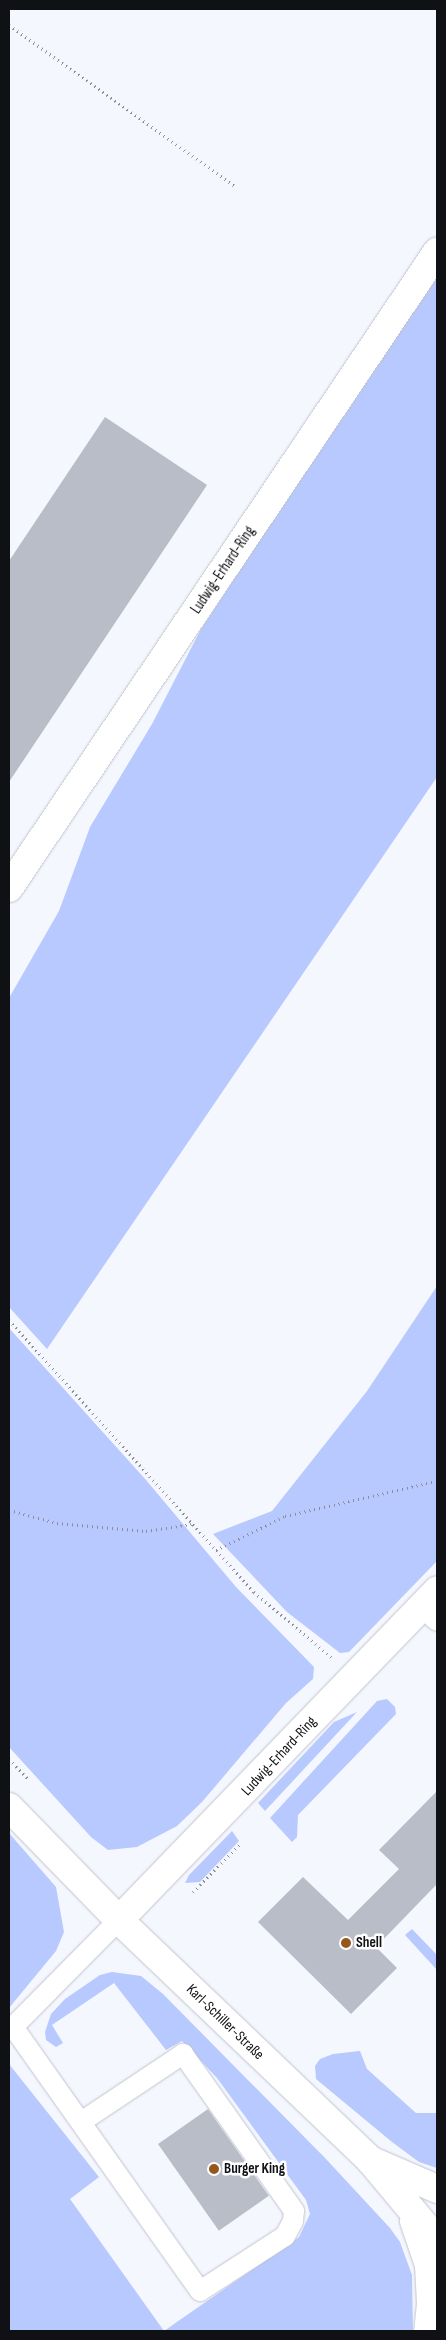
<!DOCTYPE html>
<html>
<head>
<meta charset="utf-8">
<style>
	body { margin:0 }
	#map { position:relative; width:446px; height:2340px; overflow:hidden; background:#f5f7fe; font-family:"Sofia Sans Condensed",sans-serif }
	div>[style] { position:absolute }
	.green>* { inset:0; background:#b7c9fe }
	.building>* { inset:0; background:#b9bdc8; transform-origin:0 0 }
	.path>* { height:3px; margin-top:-1.5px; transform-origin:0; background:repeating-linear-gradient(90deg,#8b8d93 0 1px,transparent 0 5px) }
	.roads { filter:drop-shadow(0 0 1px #c0c4cf) drop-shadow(0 0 1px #c0c4cf) }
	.lane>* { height:20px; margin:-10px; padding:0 10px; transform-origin:10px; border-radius:10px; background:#fff }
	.street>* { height:28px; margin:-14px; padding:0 14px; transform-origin:14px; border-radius:14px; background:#fff }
	.secondary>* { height:28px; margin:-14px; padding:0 14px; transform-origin:14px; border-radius:14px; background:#fff }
	.dots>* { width:14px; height:14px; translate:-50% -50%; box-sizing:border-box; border:2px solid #fff; border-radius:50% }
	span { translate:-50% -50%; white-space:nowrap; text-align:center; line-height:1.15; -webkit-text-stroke:5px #fff; paint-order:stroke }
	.street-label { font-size:15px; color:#101115 }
	.poi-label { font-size:15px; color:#101115; font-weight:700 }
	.left { translate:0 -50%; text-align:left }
	.frame { position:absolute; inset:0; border:10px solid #101115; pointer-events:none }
</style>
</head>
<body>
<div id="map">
	<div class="green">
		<div style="clip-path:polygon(437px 271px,437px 777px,47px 1349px,9px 1307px,9px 998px,59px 911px,90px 827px,152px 724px,201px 629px)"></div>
		<div style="clip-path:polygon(437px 1286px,437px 1561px,349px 1652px,340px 1653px,287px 1612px,213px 1534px,272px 1511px,367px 1391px)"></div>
		<div style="clip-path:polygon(9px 1328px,146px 1480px,236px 1587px,314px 1667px,313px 1679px,286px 1703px,202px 1802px,177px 1826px,137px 1847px,108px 1850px,91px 1837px,9px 1747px)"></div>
		<div style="clip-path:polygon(387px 1699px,395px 1707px,396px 1714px,298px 1815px,297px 1837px,292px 1842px,270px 1818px,377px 1701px)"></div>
		<div style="clip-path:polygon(357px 1712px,265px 1811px,258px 1803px,334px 1722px)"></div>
		<div style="clip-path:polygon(232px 1831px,239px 1841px,200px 1882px,185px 1883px,189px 1875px)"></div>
		<div style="clip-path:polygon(9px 1833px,56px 1887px,64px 1932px,56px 1951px,9px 2008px)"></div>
		<div style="clip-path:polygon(412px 1929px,437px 1955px,437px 1970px,405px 1935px)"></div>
		<div style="clip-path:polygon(112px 1972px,141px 1976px,163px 1994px,326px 2159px,390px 2228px,400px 2242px,412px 2275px,413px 2331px,9px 2331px,9px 2064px,99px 2177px,70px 2199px,164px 2331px,299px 2237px,310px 2214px,306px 2200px,217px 2078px,182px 2041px,166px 2050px,114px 1983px,52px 2025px,63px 2043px,56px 2047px,46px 2040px,45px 2032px,51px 2014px,65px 1999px,100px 1975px)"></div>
		<div style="clip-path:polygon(360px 2051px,367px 2069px,416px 2113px,437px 2113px,437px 2168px,419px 2162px,392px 2142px,316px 2079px,315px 2066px,320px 2059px,333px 2054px)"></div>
	</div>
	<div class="building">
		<div style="clip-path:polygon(105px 417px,207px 485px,9px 782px,9px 561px)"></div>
		<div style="clip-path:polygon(437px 1791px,437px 1884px,376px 1947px,397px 1968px,351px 2014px,258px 1922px,303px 1877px,348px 1920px,399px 1869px,379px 1850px)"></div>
		<div style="left:208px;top:2109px;width:106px;height:61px;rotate:55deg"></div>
	</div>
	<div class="path">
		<div style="left:9px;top:25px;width:279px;rotate:35.5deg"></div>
		<div style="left:9px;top:1320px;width:366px;rotate:48deg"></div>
		<div style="left:254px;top:1592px;width:101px;rotate:40.2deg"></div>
		<div style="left:9px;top:1510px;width:50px;rotate:15.2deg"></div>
		<div style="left:57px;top:1523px;width:89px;rotate:5.1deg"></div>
		<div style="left:146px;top:1531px;width:47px;rotate:-8.7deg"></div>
		<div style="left:216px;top:1550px;width:77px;rotate:-26.2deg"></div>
		<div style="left:285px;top:1516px;width:156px;rotate:-13deg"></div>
		<div style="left:9px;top:1759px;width:28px;rotate:46deg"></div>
		<div style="left:193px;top:1892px;width:66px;rotate:-45.6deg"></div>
	</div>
	<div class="roads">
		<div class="lane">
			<div style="left:423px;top:1608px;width:19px;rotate:43deg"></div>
			<div style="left:81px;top:2122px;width:123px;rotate:-33.7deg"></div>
			<div style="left:183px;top:2054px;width:192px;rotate:54.7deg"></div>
			<div style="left:294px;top:2211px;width:10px;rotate:96deg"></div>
			<div style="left:293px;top:2221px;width:17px;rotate:118deg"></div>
			<div style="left:285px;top:2236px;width:101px;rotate:147.1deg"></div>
			<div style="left:200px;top:2291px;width:324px;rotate:-125.3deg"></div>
			<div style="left:13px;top:2027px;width:151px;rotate:-45.3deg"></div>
		</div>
		<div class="street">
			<div style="left:9px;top:888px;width:767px;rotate:-56.06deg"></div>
			<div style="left:119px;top:1920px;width:458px;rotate:-46deg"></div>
		</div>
		<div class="secondary">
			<div style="left:9px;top:1807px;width:158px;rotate:45.8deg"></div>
			<div style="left:119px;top:1920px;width:347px;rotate:43.7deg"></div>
			<div style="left:370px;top:2160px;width:104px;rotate:50.1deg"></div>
			<div style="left:370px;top:2160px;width:73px;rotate:23.4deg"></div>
			<div style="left:414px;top:2221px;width:46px;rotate:71.2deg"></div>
			<div style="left:429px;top:2265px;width:39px;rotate:87deg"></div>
			<div style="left:431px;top:2304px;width:27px;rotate:96deg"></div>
		</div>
	</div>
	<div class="dots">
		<div style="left:346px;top:1943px;background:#95571c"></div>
		<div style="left:214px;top:2169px;background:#95571c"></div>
	</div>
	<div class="street-label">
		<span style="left:223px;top:570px;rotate:-56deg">Ludwig-Erhard-Ring</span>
		<span style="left:279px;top:1756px;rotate:-47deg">Ludwig-Erhard-Ring</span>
		<span style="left:225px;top:2022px;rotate:44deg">Karl-Schiller-Straße</span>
	</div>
	<div class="poi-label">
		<span class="left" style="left:356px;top:1943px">Shell</span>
		<span class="left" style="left:224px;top:2169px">Burger King</span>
	</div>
	<div class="frame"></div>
</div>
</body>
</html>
